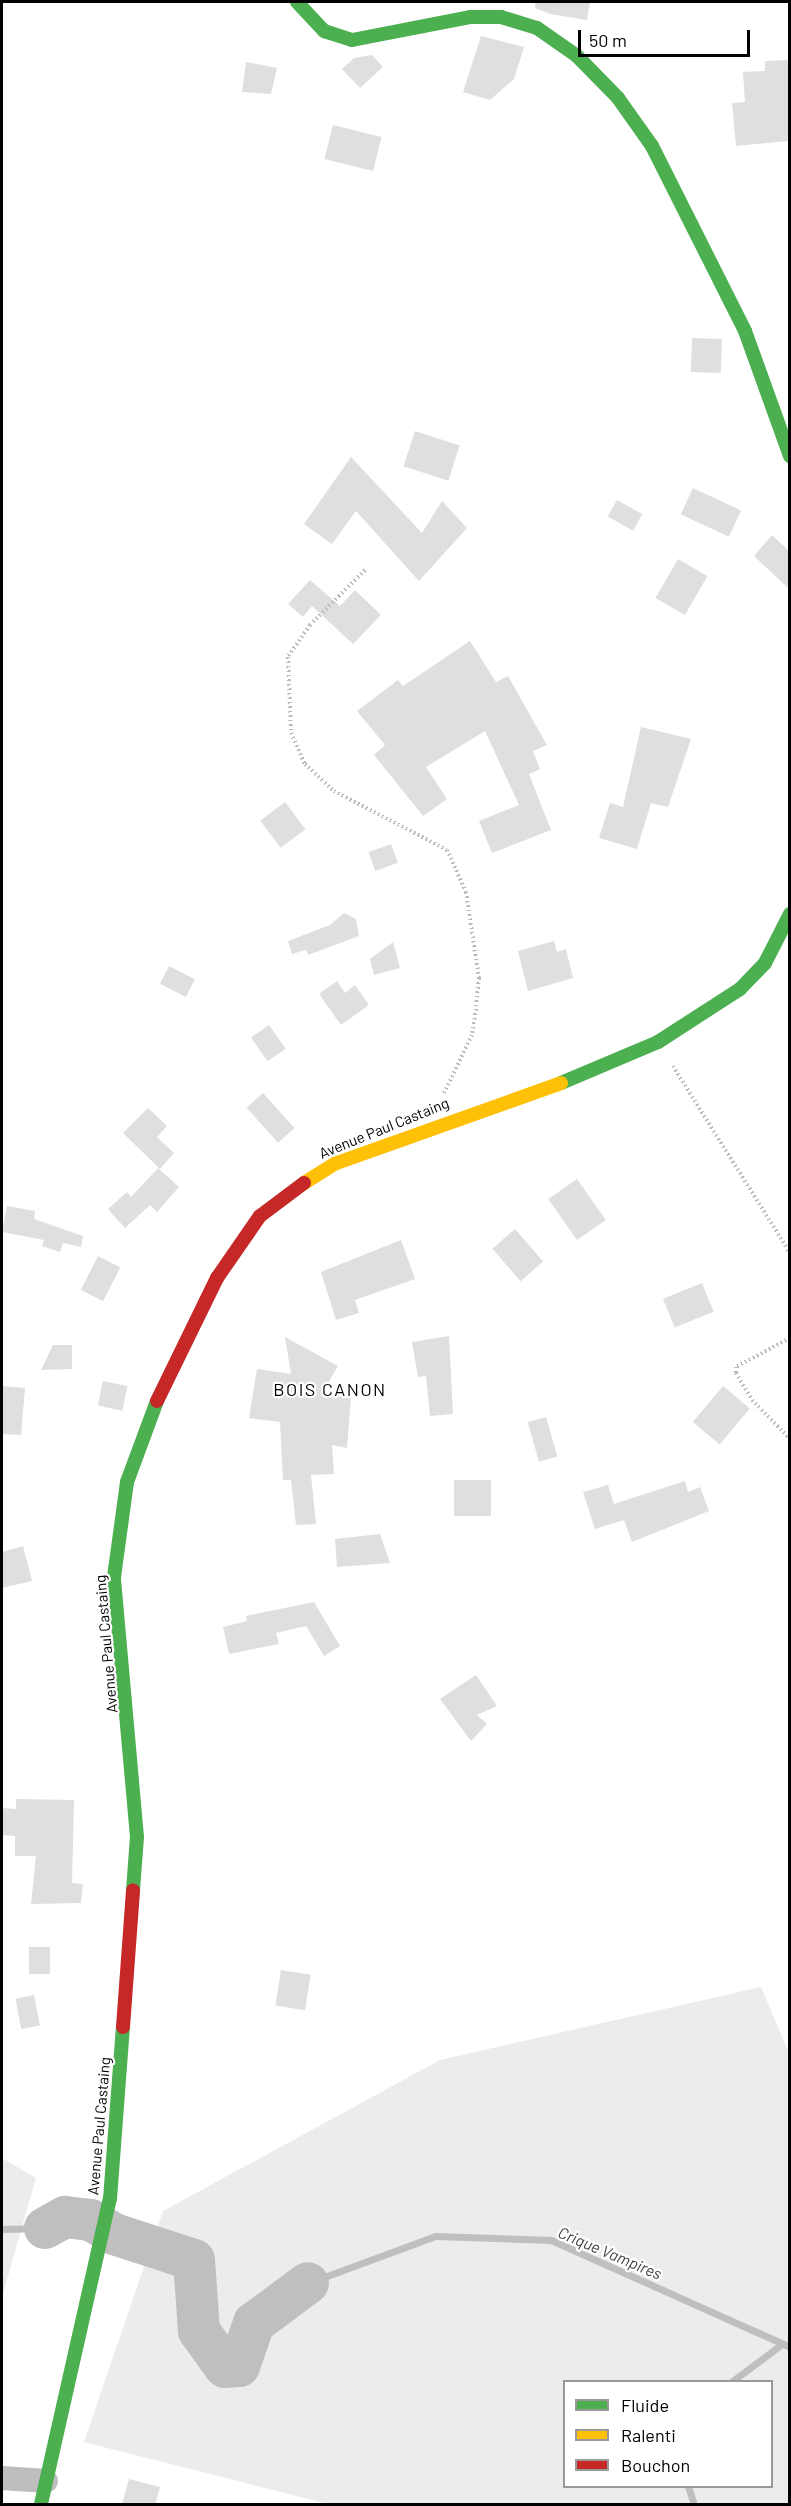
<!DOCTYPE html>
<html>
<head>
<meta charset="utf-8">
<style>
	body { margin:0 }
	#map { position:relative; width:791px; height:2506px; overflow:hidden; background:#fff; font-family:Barlow,sans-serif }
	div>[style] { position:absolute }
	.green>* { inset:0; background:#ececec }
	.stream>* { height:7px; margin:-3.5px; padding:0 3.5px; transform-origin:3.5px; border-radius:3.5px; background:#bfbfbf }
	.river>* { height:42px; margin:-21px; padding:0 21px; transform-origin:21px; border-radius:21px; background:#bfbfbf }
	.building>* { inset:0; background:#dfdfdf; transform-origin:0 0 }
	.path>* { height:4px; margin-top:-2px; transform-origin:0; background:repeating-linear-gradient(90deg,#b9b9b9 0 1.5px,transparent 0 4.5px) }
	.street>* { height:24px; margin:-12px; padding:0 12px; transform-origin:12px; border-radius:12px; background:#bebebe }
	.fast>* { height:14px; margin:-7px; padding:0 7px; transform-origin:7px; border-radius:7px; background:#4caf50 }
	.slow>* { height:14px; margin:-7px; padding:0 7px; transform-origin:7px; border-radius:7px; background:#ffc107 }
	.jam>* { height:14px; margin:-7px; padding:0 7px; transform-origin:7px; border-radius:7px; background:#c62828 }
	span { translate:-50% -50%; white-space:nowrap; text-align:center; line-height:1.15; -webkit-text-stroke:4.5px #fff; paint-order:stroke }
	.street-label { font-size:15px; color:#000 }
	.water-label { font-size:16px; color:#444; font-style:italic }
	.quarter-label { font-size:18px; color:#000; letter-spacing:1.5px }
	.frame { position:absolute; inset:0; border:3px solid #000; pointer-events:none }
	.legend { position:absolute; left:563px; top:2380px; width:210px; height:108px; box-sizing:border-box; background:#fff; border:2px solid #999; margin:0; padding:8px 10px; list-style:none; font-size:18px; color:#000 }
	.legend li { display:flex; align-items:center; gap:12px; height:30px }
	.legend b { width:30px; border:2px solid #999 }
	.scale { position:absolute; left:578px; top:30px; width:172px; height:27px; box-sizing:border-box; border:3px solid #000; border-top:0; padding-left:8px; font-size:18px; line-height:21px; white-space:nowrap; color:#000; -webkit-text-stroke:4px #fff; paint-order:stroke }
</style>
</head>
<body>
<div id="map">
	<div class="green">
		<div style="clip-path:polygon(evenodd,761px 1987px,789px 2053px,789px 2504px,328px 2504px,84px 2442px,163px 2211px,440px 2060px,761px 1987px,564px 2382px,772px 2382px,772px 2486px,564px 2486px,564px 2382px)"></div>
		<div style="clip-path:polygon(2px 2158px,36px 2178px,2px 2297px)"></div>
	</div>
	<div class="stream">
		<div style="left:2px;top:2229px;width:43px;rotate:-1.3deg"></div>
		<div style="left:308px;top:2283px;width:135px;rotate:-20.3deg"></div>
		<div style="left:435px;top:2236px;width:116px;rotate:2deg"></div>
		<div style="left:551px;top:2240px;width:262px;rotate:24.1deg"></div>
		<div style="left:731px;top:2382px;width:64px;rotate:-36.7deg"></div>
		<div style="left:688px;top:2486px;width:19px;rotate:72deg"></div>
	</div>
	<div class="river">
		<div style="left:45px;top:2228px;width:23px;rotate:-29deg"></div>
		<div style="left:65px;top:2217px;width:26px;rotate:7deg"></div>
		<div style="left:91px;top:2220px;width:27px;rotate:31deg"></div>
		<div style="left:114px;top:2234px;width:84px;rotate:18deg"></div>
		<div style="left:194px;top:2260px;width:71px;rotate:86deg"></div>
		<div style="left:199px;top:2331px;width:44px;rotate:54.2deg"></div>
		<div style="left:225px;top:2367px;width:14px;rotate:-4deg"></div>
		<div style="left:239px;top:2366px;width:46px;rotate:-70.8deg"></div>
		<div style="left:254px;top:2323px;width:67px;rotate:-36.5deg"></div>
	</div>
	<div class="building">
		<div style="clip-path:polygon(535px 2px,590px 2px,587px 20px,550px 14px,535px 8px)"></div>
		<div style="clip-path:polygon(481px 36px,524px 47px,514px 79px,490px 100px,463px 92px)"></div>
		<div style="clip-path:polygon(372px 55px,383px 67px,360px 88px,342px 69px,354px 58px)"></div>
		<div style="clip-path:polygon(789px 60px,789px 141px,736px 146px,732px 103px,745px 102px,743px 72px,765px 71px,765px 61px)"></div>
		<div style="clip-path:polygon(246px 62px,277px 68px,271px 94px,242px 92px)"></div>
		<div style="left:333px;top:125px;width:50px;height:35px;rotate:14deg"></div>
		<div style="left:692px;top:338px;width:30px;height:34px;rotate:2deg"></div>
		<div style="left:415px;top:431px;width:47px;height:37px;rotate:18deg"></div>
		<div style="clip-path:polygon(351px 457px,422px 533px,442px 501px,467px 528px,419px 581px,356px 511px,332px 544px,304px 524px)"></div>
		<div style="left:693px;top:488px;width:53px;height:29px;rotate:25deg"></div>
		<div style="left:617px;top:500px;width:29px;height:19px;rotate:29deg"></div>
		<div style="clip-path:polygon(772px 535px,789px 551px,789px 589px,754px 556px)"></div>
		<div style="left:678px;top:559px;width:34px;height:45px;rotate:30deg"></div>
		<div style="clip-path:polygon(310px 580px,340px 606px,355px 590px,381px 615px,353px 644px,312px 606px,303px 617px,288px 604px)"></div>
		<div style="clip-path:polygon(470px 641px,496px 682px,508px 676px,547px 745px,533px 751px,540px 769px,529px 774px,551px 830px,492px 853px,479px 821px,519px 805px,485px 731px,426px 767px,447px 799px,423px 816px,374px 755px,385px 745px,357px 711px,398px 680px,403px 686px)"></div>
		<div style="clip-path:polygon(641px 727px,691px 739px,668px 807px,651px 803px,637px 849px,599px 838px,610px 803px,623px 807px)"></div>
		<div style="left:285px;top:802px;width:34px;height:31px;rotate:53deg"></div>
		<div style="left:391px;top:844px;width:20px;height:24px;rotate:70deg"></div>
		<div style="clip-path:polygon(344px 913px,356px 919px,359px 936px,308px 955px,306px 950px,292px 954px,288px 941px,330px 925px)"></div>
		<div style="clip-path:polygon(554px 941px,557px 952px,566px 949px,573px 978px,528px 991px,518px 951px)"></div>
		<div style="clip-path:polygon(393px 942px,400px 968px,374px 975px,370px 959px)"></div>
		<div style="left:169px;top:966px;width:29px;height:20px;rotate:27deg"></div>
		<div style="clip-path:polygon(337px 981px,345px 993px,355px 985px,369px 1005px,341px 1025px,319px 994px)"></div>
		<div style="left:269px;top:1025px;width:29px;height:22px;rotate:55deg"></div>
		<div style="left:263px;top:1093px;width:47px;height:22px;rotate:48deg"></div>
		<div style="clip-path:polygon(148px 1108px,167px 1126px,157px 1137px,174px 1153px,160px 1169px,123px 1133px)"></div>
		<div style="clip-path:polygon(158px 1168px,179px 1187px,157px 1212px,150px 1205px,125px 1228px,108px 1209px,127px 1192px,131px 1197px)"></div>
		<div style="left:577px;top:1179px;width:50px;height:35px;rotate:55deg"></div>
		<div style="clip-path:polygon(7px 1206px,35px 1211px,34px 1219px,83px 1236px,81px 1247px,63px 1243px,60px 1252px,42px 1246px,44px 1240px,2px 1232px)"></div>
		<div style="left:515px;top:1229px;width:43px;height:30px;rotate:49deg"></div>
		<div style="clip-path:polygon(401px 1240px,415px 1279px,355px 1300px,359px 1313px,336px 1320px,321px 1272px)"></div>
		<div style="left:98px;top:1256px;width:25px;height:38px;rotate:27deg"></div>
		<div style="left:702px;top:1283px;width:31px;height:42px;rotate:68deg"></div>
		<div style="clip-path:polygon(449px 1336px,453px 1414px,430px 1416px,426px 1376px,418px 1377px,412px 1342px)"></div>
		<div style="clip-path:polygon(285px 1337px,338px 1366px,321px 1395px,351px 1397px,347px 1448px,332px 1445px,334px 1474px,311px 1475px,316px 1524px,296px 1525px,291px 1480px,283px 1480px,280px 1422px,249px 1418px,257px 1369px,291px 1374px)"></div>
		<div style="clip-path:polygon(53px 1345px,72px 1345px,72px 1369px,41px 1370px)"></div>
		<div style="left:103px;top:1381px;width:25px;height:25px;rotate:12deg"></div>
		<div style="clip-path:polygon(2px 1386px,25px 1388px,21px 1435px,2px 1434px)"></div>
		<div style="left:723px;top:1386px;width:35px;height:47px;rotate:40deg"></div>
		<div style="left:546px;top:1417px;width:41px;height:19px;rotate:74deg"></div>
		<div style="left:454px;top:1480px;width:37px;height:36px"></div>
		<div style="clip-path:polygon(685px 1481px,688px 1492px,700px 1487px,709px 1511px,632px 1542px,624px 1520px,595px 1529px,583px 1492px,608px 1485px,614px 1504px)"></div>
		<div style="clip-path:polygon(380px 1534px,390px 1563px,337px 1567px,335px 1539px)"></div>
		<div style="clip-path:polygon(23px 1546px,32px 1581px,2px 1588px,2px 1552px)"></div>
		<div style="clip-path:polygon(314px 1602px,340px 1646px,324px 1656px,306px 1626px,276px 1633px,279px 1644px,229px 1654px,223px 1627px,247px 1621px,246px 1616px)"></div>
		<div style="clip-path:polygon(476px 1675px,497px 1706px,477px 1715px,487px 1724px,471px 1741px,440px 1699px)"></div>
		<div style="clip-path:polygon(16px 1799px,74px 1800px,72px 1883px,83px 1884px,81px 1903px,31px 1904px,36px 1856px,15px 1856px,15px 1836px,2px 1835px,2px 1808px,16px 1809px)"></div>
		<div style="left:29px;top:1947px;width:21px;height:27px"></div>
		<div style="left:281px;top:1970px;width:30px;height:36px;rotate:9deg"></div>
		<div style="left:34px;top:1995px;width:31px;height:19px;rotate:79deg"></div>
		<div style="clip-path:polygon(129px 2479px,160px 2487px,155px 2505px,122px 2505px)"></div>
	</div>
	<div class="path">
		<div style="left:365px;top:570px;width:78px;rotate:135deg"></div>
		<div style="left:310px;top:625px;width:39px;rotate:125deg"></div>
		<div style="left:288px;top:657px;width:76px;rotate:87.7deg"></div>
		<div style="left:291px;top:733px;width:34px;rotate:66deg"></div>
		<div style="left:305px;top:764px;width:40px;rotate:43deg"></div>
		<div style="left:334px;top:791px;width:127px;rotate:27.6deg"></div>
		<div style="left:447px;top:850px;width:46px;rotate:65.7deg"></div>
		<div style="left:466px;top:892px;width:87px;rotate:81.4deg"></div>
		<div style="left:479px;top:978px;width:31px;rotate:96deg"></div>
		<div style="left:476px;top:1009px;width:26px;rotate:99deg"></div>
		<div style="left:472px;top:1035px;width:67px;rotate:115.8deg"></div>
		<div style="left:673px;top:1066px;width:221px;rotate:58deg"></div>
		<div style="left:790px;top:1338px;width:61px;rotate:151.8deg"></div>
		<div style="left:736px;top:1367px;width:6px;rotate:90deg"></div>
		<div style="left:736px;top:1373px;width:31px;rotate:59deg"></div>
		<div style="left:752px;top:1400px;width:54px;rotate:45.7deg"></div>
	</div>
	<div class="street">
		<div style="left:2px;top:2478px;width:44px;rotate:3.9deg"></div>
	</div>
	<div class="fast">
		<div style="left:297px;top:2px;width:40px;rotate:47deg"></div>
		<div style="left:324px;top:31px;width:29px;rotate:18deg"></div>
		<div style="left:352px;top:40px;width:120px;rotate:-11deg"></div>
		<div style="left:470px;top:17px;width:31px"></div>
		<div style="left:501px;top:17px;width:38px;rotate:17deg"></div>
		<div style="left:537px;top:28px;width:49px;rotate:35deg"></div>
		<div style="left:577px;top:56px;width:59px;rotate:45.7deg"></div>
		<div style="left:618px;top:98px;width:59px;rotate:54.7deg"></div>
		<div style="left:652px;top:146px;width:207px;rotate:63.3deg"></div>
		<div style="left:745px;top:331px;width:133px;rotate:70.2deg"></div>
		<div style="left:561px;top:1083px;width:105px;rotate:-22.9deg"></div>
		<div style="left:658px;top:1042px;width:98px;rotate:-32.9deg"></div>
		<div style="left:740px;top:989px;width:36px;rotate:-46deg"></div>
		<div style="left:765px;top:963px;width:55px;rotate:-63deg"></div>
		<div style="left:133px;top:1890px;width:53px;rotate:-85.7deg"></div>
		<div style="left:137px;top:1837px;width:261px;rotate:-95.1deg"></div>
		<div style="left:114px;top:1577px;width:96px;rotate:-82.2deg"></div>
		<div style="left:127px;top:1482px;width:86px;rotate:-69.7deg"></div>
		<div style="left:41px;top:2504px;width:313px;rotate:-77.3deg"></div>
		<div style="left:110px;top:2199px;width:172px;rotate:-85.7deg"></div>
	</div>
	<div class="slow">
		<div style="left:304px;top:1183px;width:36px;rotate:-32deg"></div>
		<div style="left:334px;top:1164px;width:241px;rotate:-19.6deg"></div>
	</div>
	<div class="jam">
		<div style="left:157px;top:1401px;width:137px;rotate:-64deg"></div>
		<div style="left:217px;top:1278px;width:75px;rotate:-55.3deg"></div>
		<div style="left:260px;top:1216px;width:55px;rotate:-36.9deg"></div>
		<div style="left:123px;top:2027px;width:137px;rotate:-85.8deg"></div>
	</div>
	<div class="street-label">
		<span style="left:384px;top:1128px;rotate:-22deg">Avenue Paul Castaing</span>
		<span style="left:106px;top:1644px;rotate:-95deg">Avenue Paul Castaing</span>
		<span style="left:99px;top:2126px;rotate:-85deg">Avenue Paul Castaing</span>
	</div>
	<div class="water-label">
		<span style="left:610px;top:2253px;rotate:23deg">Crique Vampires</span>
	</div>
	<div class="quarter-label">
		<span style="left:330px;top:1389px">BOIS CANON</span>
	</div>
	<div class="frame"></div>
	<ul class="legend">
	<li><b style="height:8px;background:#4caf50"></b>Fluide</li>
	<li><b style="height:8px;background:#ffc107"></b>Ralenti</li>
	<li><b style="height:8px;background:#c62828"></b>Bouchon</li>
	</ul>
	<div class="scale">50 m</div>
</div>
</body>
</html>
